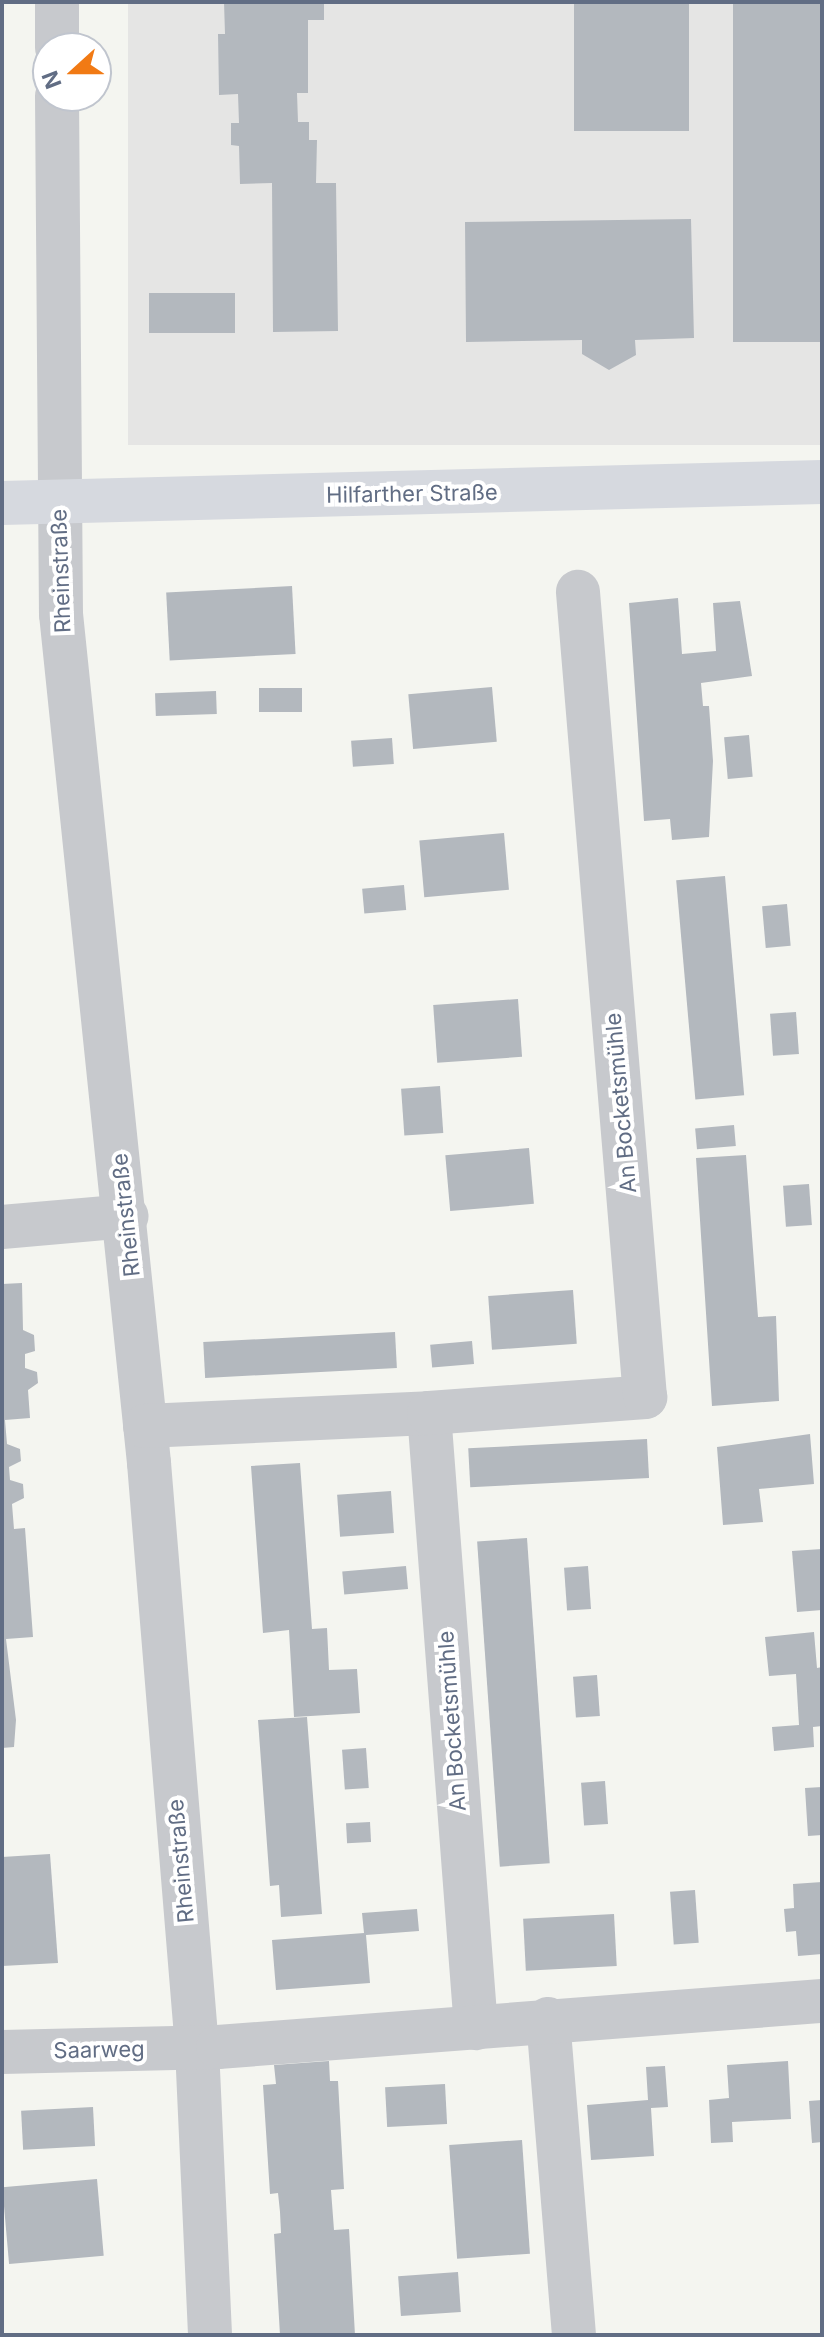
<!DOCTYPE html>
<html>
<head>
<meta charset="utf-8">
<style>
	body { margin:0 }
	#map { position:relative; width:824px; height:2337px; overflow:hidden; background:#f4f5f0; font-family:Inter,sans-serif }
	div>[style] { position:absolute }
	.built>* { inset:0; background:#e5e5e4; transform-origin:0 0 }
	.building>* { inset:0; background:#b3b8be; transform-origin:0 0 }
	.minor>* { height:44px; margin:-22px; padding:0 22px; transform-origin:22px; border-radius:22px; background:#c7c9cd }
	.major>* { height:44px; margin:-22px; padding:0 22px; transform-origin:22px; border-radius:22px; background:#d6d9df }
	span { translate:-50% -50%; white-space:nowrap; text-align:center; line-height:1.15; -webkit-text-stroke:8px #fff; paint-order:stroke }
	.street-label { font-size:22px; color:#616d84 }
	.frame { position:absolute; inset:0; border:4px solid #616d84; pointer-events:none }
	.north { position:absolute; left:32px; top:32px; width:80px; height:80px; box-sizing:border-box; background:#fff; border:2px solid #c0c5ce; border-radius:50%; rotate:249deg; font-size:22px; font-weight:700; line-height:32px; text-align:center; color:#616d84 }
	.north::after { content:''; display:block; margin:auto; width:28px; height:36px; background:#f17a14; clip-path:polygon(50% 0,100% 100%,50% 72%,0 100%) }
</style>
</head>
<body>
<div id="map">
	<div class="built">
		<div style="left:128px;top:2px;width:694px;height:443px"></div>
	</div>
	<div class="building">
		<div style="clip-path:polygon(224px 2px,324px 2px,324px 20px,308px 20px,308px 93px,297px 93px,298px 122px,309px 122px,309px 140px,317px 140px,316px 183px,336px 183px,338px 331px,273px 332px,272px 183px,240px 184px,239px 146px,231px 145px,231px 123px,239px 123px,238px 94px,219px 95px,218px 34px,225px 34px)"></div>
		<div style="left:574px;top:2px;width:115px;height:129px"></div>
		<div style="left:733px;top:2px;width:89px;height:340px"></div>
		<div style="clip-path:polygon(691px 219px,694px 338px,635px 340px,636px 355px,609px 370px,582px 354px,582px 340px,466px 342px,465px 222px)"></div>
		<div style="left:235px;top:293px;width:40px;height:86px;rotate:90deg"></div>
		<div style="left:292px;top:586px;width:68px;height:126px;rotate:87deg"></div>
		<div style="clip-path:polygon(678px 598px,682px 654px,716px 651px,713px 603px,740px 601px,752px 676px,701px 683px,703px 706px,709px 706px,713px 761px,709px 837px,672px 840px,670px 819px,644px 821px,629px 603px)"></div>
		<div style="left:492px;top:687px;width:55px;height:84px;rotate:85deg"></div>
		<div style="left:302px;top:688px;width:24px;height:43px;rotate:90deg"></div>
		<div style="left:216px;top:691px;width:23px;height:61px;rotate:88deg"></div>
		<div style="left:749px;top:735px;width:42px;height:25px;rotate:85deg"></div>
		<div style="left:392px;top:738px;width:26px;height:41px;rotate:86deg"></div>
		<div style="left:504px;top:833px;width:57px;height:85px;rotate:85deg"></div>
		<div style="left:725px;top:876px;width:220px;height:49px;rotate:85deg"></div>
		<div style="left:404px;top:885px;width:25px;height:42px;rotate:85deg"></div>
		<div style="left:787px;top:904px;width:42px;height:25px;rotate:85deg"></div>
		<div style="left:518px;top:999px;width:58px;height:85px;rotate:86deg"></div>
		<div style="left:796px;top:1012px;width:42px;height:26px;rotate:86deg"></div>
		<div style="left:440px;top:1086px;width:47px;height:39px;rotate:86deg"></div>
		<div style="left:734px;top:1125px;width:21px;height:39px;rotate:85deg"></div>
		<div style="left:529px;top:1148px;width:56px;height:84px;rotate:85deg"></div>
		<div style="clip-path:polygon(746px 1155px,758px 1317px,776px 1316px,779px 1401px,712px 1406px,696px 1158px)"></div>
		<div style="left:809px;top:1184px;width:41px;height:26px;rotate:86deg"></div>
		<div style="clip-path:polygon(22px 1283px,23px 1330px,34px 1335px,35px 1351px,25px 1354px,25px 1368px,37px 1372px,38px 1383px,28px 1390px,30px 1418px,5px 1420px,7px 1444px,20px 1449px,21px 1461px,9px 1467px,10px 1480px,23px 1484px,24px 1498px,12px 1504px,14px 1529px,25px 1528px,33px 1637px,6px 1639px,16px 1720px,14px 1747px,2px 1748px,2px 1284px)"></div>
		<div style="left:573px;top:1290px;width:54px;height:85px;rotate:86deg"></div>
		<div style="left:395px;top:1332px;width:36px;height:192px;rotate:87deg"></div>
		<div style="left:472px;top:1341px;width:23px;height:42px;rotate:85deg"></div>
		<div style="clip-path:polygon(810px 1434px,814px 1484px,759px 1489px,763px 1522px,723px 1525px,717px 1447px)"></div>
		<div style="left:647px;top:1439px;width:39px;height:179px;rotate:87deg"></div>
		<div style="clip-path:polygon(300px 1463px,312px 1629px,327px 1628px,329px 1670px,357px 1669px,360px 1713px,294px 1717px,289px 1630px,263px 1633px,251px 1466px)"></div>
		<div style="left:391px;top:1491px;width:42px;height:54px;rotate:86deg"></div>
		<div style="left:527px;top:1538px;width:326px;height:50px;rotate:86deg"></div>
		<div style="clip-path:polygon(822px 1549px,822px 1610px,797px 1612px,792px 1551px)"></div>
		<div style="left:406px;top:1566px;width:23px;height:64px;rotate:85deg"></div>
		<div style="left:588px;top:1566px;width:43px;height:24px;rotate:86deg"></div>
		<div style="clip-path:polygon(814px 1632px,817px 1668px,822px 1667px,822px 1726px,813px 1727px,814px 1747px,774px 1751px,772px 1727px,799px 1725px,796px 1674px,769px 1676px,765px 1637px)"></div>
		<div style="left:597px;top:1675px;width:41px;height:24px;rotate:86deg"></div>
		<div style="clip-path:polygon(307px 1717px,322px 1914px,281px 1917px,279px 1885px,270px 1886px,258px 1720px)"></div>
		<div style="left:366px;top:1748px;width:40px;height:24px;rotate:86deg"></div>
		<div style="left:605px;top:1781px;width:43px;height:24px;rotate:86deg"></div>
		<div style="clip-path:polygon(822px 1787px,822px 1835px,808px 1836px,805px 1788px)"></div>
		<div style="left:370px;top:1822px;width:20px;height:24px;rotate:87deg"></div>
		<div style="clip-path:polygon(50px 1854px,58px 1963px,2px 1966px,2px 1857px)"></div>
		<div style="clip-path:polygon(822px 1882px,822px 1954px,798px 1956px,796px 1931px,786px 1932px,784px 1909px,794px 1908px,793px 1884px)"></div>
		<div style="left:695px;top:1890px;width:53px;height:25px;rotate:86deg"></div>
		<div style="clip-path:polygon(417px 1909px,419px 1931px,366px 1935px,370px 1983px,276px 1990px,272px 1940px,364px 1933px,362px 1913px)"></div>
		<div style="left:614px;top:1914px;width:52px;height:91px;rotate:87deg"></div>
		<div style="clip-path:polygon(329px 2061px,330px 2081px,338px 2081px,344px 2189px,331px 2190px,334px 2230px,349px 2229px,355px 2335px,280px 2335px,274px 2234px,281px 2233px,280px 2212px,278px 2193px,270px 2194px,263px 2085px,276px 2084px,274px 2065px)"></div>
		<div style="clip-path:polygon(788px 2061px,791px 2119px,732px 2122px,733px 2142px,711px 2143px,709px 2100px,729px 2098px,727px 2065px)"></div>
		<div style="clip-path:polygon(665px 2066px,668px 2107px,651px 2108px,654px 2156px,591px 2160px,587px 2105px,648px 2100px,646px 2067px)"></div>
		<div style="left:445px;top:2084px;width:40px;height:60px;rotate:87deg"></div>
		<div style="clip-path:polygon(822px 2100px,822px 2142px,812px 2143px,809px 2101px)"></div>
		<div style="left:93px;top:2107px;width:39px;height:72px;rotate:87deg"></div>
		<div style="left:522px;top:2140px;width:114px;height:73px;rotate:86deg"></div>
		<div style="left:97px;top:2179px;width:77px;height:95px;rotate:85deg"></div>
		<div style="left:458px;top:2272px;width:40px;height:60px;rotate:86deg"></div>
	</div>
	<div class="minor">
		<div style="left:57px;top:2px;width:46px;rotate:90deg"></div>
		<div style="left:57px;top:96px;width:518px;rotate:89.56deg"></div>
		<div style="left:61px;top:614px;width:854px;rotate:84.08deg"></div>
		<div style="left:149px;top:1463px;width:587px;rotate:85.31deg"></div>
		<div style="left:197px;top:2048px;width:287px;rotate:87.4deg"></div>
		<div style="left:2px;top:1227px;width:125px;rotate:-5deg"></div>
		<div style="left:429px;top:1413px;width:617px;rotate:85.63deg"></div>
		<div style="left:145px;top:1426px;width:284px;rotate:-2.6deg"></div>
		<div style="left:429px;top:1413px;width:217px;rotate:-4.2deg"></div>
		<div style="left:645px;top:1397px;width:808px;rotate:-94.76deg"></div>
		<div style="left:548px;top:2019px;width:317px;rotate:85.3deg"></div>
		<div style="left:2px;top:2052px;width:216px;rotate:-1.3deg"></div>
		<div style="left:218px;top:2047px;width:606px;rotate:-4.36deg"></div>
	</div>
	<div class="major">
		<div style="left:2px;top:503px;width:820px;rotate:-1.47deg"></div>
	</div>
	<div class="street-label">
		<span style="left:412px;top:494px;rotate:-1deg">Hilfarther Straße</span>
		<span style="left:61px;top:571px;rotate:-92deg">Rheinstraße</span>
		<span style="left:621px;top:1103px;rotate:-95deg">An Bocketsmühle</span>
		<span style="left:126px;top:1215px;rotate:-96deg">Rheinstraße</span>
		<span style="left:452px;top:1721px;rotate:-94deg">An Bocketsmühle</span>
		<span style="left:181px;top:1861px;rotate:-95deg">Rheinstraße</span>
		<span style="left:99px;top:2050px;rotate:-1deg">Saarweg</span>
	</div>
	<div class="frame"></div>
	<div class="north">N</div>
</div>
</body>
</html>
